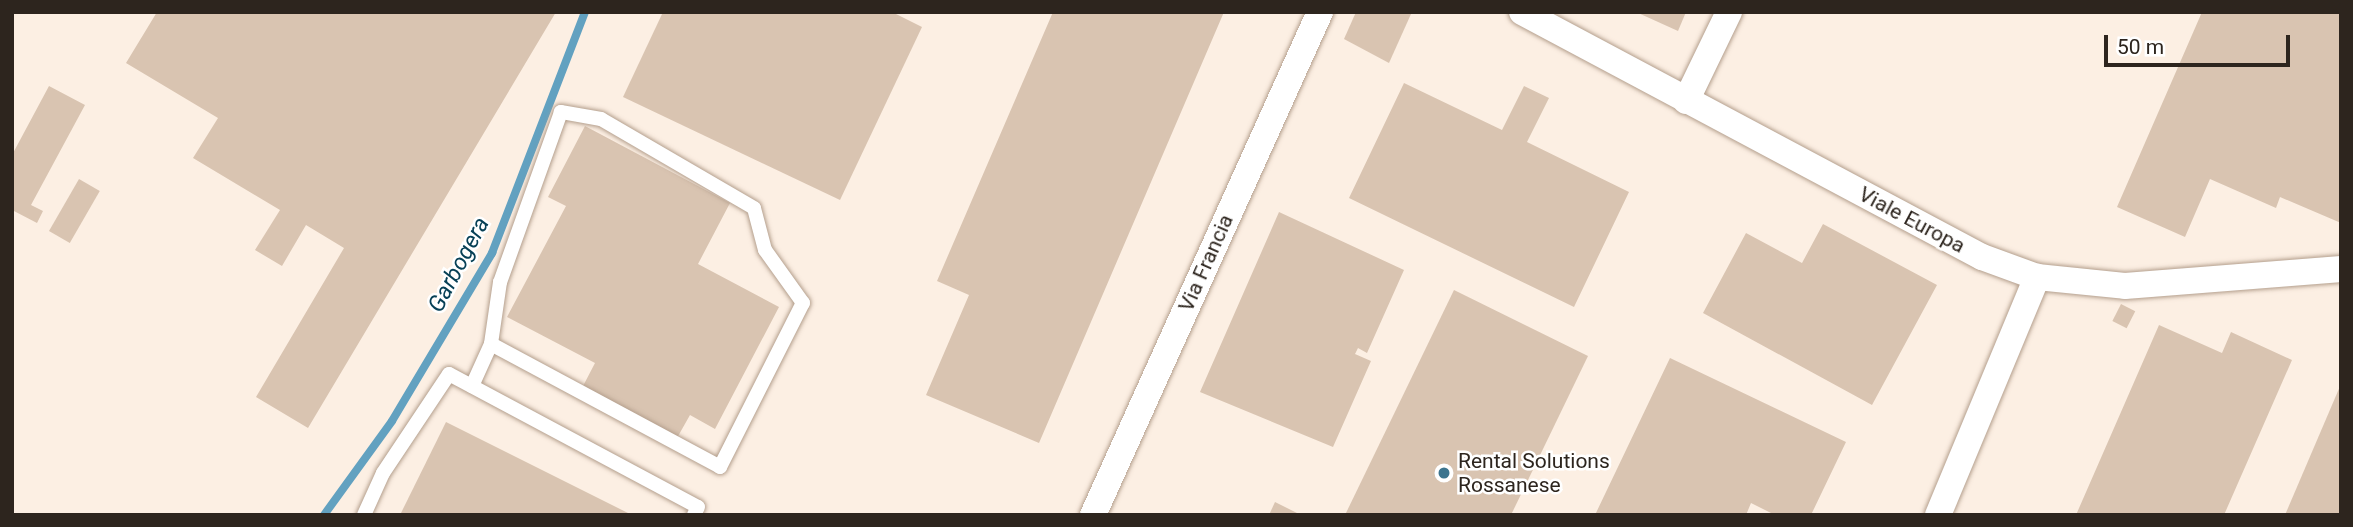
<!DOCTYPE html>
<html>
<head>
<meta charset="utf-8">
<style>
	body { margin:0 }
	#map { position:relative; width:2353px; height:527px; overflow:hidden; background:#fcefe3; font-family:Roboto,sans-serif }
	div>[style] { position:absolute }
	.stream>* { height:8px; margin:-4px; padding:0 4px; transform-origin:4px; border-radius:4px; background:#62a1c0 }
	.building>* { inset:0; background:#d9c4b1; transform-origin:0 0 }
	.roads { filter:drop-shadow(0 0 2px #b49f8d) drop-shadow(0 0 2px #b49f8d) }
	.service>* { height:14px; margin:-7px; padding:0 7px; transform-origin:7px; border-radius:7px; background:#fff }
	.minor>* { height:26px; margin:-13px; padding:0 13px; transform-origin:13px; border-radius:13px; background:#fff }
	.dots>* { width:19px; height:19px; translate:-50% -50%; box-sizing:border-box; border:4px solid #fff; border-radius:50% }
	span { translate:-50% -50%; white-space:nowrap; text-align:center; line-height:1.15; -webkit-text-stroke:5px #fff; paint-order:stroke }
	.street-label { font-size:21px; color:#2d251e }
	.poi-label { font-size:21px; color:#2d251e }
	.left { translate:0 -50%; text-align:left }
	.water-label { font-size:23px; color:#074056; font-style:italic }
	.frame { position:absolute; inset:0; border:14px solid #2d251e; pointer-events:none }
	.scale { position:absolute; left:2104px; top:35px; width:186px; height:32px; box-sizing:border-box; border:4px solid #2d251e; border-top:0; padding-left:9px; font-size:21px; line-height:24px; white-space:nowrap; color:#2d251e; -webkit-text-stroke:5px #fff; paint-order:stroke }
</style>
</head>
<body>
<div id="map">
	<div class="stream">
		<div style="left:324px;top:515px;width:116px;rotate:-54.1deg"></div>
		<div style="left:392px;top:421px;width:196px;rotate:-59.2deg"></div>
		<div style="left:492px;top:253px;width:258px;rotate:-68.9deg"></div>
	</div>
	<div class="building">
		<div style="clip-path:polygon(157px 12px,556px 12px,308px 428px,256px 397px,344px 248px,306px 225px,282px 266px,255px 250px,280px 210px,193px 158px,218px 118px,126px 63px)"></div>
		<div style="clip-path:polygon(663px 12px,892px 12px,922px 27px,840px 200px,623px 97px)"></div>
		<div style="clip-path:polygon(1053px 12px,1224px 12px,1039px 443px,926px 395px,969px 295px,937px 281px)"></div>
		<div style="clip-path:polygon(1356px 12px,1411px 14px,1389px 63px,1344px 39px)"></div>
		<div style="clip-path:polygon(1636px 12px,1686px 12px,1678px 31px)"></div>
		<div style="clip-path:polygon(2202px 12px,2341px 12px,2341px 223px,2280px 197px,2276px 208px,2210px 179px,2185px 237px,2117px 207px)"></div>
		<div style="clip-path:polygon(1404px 83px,1502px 130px,1524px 86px,1549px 98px,1527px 142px,1629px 192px,1574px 307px,1349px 198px)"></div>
		<div style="clip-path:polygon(49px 86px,85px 105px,31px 205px,43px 211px,37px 223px,12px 210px,12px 155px)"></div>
		<div style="clip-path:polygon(585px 126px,730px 203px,698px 264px,779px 307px,715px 429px,690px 415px,677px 438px,582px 388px,595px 363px,507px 317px,566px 206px,548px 197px)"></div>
		<div style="left:79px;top:179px;width:24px;height:60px;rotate:30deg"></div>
		<div style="clip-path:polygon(1279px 212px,1404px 270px,1367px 353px,1358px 348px,1355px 354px,1371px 361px,1333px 447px,1200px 392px)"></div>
		<div style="clip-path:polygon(1823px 224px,1937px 285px,1872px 405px,1703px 313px,1746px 233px,1802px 263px)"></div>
		<div style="clip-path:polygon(1454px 290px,1588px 356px,1511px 515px,1345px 515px)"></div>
		<div style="left:2121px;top:304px;width:16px;height:19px;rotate:27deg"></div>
		<div style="clip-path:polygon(2159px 325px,2222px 353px,2231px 332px,2292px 360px,2224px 515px,2076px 515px)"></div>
		<div style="clip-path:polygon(1670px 358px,1846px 442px,1811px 515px,1775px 515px,1751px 503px,1746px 515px,1595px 515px)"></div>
		<div style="clip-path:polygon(2341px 384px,2341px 515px,2285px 515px)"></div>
		<div style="clip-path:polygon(446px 422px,632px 515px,400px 515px)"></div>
		<div style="clip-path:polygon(1275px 502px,1301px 515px,1269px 515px)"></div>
	</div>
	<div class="roads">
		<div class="service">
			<div style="left:472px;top:386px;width:46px;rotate:-65.7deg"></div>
			<div style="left:491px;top:344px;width:260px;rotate:28.2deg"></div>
			<div style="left:720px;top:467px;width:184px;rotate:-63.2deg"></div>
			<div style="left:803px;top:303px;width:65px;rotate:-125.6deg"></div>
			<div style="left:765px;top:250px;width:43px;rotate:-104.7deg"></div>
			<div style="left:754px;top:208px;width:177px;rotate:-149.8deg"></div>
			<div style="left:601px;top:119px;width:41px;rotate:-170.1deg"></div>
			<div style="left:561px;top:112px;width:181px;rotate:109.7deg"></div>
			<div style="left:500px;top:282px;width:63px;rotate:98.3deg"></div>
			<div style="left:364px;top:515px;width:46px;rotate:-65.7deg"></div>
			<div style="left:383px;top:473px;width:119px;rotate:-56.3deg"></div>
			<div style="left:449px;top:374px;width:282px;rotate:28.1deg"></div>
			<div style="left:698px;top:507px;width:9px;rotate:117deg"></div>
		</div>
		<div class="minor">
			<div style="left:1522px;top:12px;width:521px;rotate:28.04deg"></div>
			<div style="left:1982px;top:257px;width:59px;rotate:20deg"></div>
			<div style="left:2037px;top:277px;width:88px;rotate:5.8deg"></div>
			<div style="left:2125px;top:286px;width:217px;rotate:-4.5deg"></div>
			<div style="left:1686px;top:101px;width:99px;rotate:-64.2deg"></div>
			<div style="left:1093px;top:515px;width:552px;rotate:-65.71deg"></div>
			<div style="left:1938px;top:515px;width:258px;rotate:-67.4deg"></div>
		</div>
	</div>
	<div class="dots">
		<div style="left:1444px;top:473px;background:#3c748e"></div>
	</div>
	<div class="street-label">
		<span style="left:1912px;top:220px;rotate:28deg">Viale Europa</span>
		<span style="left:1206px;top:263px;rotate:-66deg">Via Francia</span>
	</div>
	<div class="poi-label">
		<span class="left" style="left:1458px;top:473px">Rental Solutions<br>Rossanese</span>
	</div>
	<div class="water-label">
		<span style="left:459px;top:265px;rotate:-62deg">Garbogera</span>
	</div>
	<div class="frame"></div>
	<div class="scale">50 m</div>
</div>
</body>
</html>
